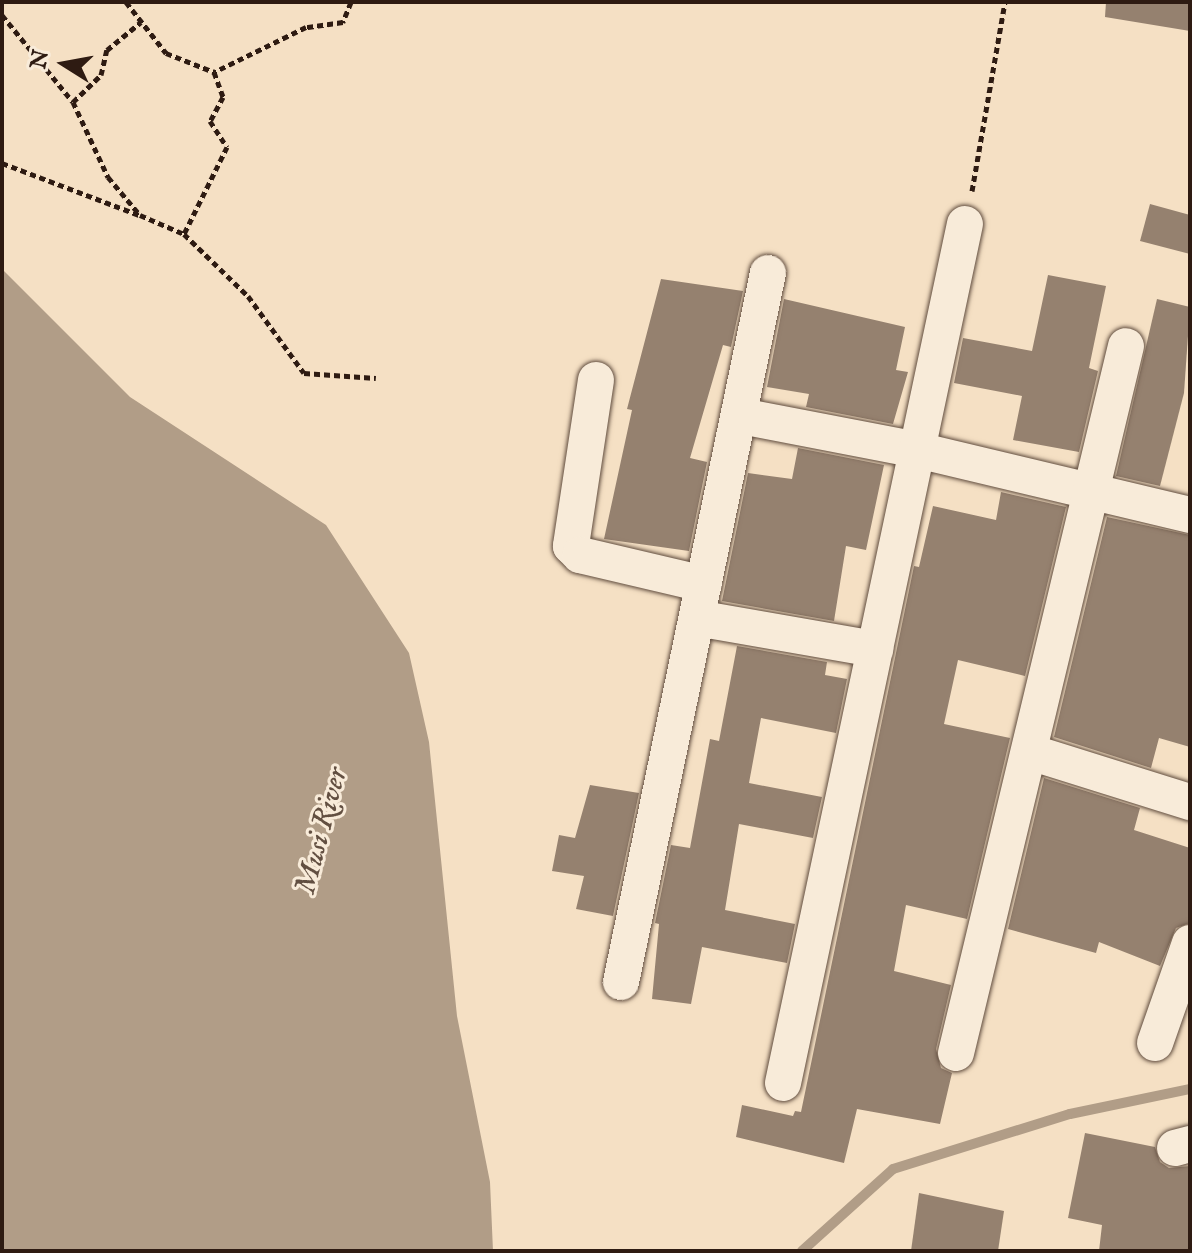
<!DOCTYPE html>
<html>
<head>
<meta charset="utf-8">
<style>
	body { margin:0 }
	#map { position:relative; width:1192px; height:1253px; overflow:hidden; background:#f5e0c4; font-family:"IM FELL English",serif }
	div>[style] { position:absolute }
	.water>* { inset:0; background:#b19d87 }
	.stream>* { height:10px; margin:-5px; padding:0 5px; transform-origin:5px; border-radius:5px; background:#b19d87 }
	.building>* { inset:0; background:#95816f }
	.path>* { height:5px; margin-top:-2.5px; transform-origin:0; background:repeating-linear-gradient(90deg,#2e1b12 0 6px,transparent 0 10px) }
	.roads { filter:drop-shadow(0 0 2px #604c3e) drop-shadow(0 0 2px #604c3e) }
	.street>* { height:36px; margin:-18px; padding:0 18px; transform-origin:18px; border-radius:18px; background:#f8ebd9 }
	span { translate:-50% -50%; white-space:nowrap; text-align:center; line-height:1.15; -webkit-text-stroke:6px #f8ebd9; paint-order:stroke }
	.water-label { font-size:30px; color:#624f41; font-style:italic }
	.frame { position:absolute; inset:0; border:4px solid #2e1b12; pointer-events:none }
	.north { position:absolute; left:24px; top:24px; width:80px; height:80px; -webkit-text-stroke:6px #f8ebd9; paint-order:stroke; rotate:281deg; font-size:22px; font-weight:700; line-height:32px; text-align:center; color:#2e1b12 }
	.north::after { content:''; display:block; margin:auto; width:28px; height:36px; background:#2e1b12; clip-path:polygon(50% 0,100% 100%,50% 72%,0 100%) }
</style>
</head>
<body>
<div id="map">
	<div class="water">
		<div style="clip-path:polygon(2px 269px,130px 397px,326px 525px,409px 653px,429px 742px,457px 1016px,490px 1182px,493px 1251px,2px 1251px)"></div>
	</div>
	<div class="stream">
		<div style="left:802px;top:1251px;width:122px;rotate:-42deg"></div>
		<div style="left:893px;top:1169px;width:185px;rotate:-17.3deg"></div>
		<div style="left:1070px;top:1114px;width:123px;rotate:-11.8deg"></div>
	</div>
	<div class="building">
		<div style="clip-path:polygon(1106px 2px,1190px 2px,1190px 31px,1105px 17px)"></div>
		<div style="clip-path:polygon(1150px 204px,1190px 215px,1190px 254px,1140px 241px)"></div>
		<div style="clip-path:polygon(1048px 275px,1106px 286px,1089px 368px,1098px 371px,1079px 452px,1013px 440px,1022px 396px,954px 383px,963px 338px,1032px 351px)"></div>
		<div style="clip-path:polygon(661px 279px,743px 291px,731px 347px,723px 345px,690px 458px,707px 462px,689px 551px,604px 539px,632px 410px,627px 409px)"></div>
		<div style="clip-path:polygon(784px 299px,905px 327px,896px 370px,908px 372px,893px 424px,806px 407px,809px 394px,767px 387px)"></div>
		<div style="clip-path:polygon(1157px 299px,1190px 307px,1184px 393px,1160px 486px,1116px 476px)"></div>
		<div style="clip-path:polygon(798px 448px,884px 465px,866px 550px,846px 546px,834px 621px,722px 601px,748px 473px,792px 479px)"></div>
		<div style="clip-path:polygon(1001px 492px,1066px 507px,1025px 676px,958px 660px,944px 724px,1010px 738px,967px 919px,906px 905px,894px 971px,951px 985px,936px 1049px,941px 1068px,952px 1073px,940px 1124px,857px 1109px,844px 1163px,736px 1137px,742px 1105px,793px 1116px,795px 1111px,801px 1112px,914px 566px,919px 567px,933px 506px,996px 520px)"></div>
		<div style="clip-path:polygon(1107px 517px,1190px 535px,1190px 747px,1159px 738px,1151px 768px,1054px 737px)"></div>
		<div style="clip-path:polygon(737px 646px,827px 662px,825px 675px,847px 679px,836px 733px,761px 718px,749px 783px,822px 797px,813px 838px,739px 824px,725px 910px,795px 924px,787px 963px,702px 947px,691px 1004px,652px 999px,659px 924px,655px 923px,671px 845px,690px 848px,710px 739px,719px 741px)"></div>
		<div style="clip-path:polygon(1044px 778px,1140px 808px,1134px 830px,1190px 848px,1190px 923px,1176px 928px,1160px 966px,1099px 942px,1096px 953px,1008px 929px)"></div>
		<div style="clip-path:polygon(590px 785px,639px 793px,613px 916px,576px 909px,584px 876px,552px 871px,559px 835px,575px 838px)"></div>
		<div style="clip-path:polygon(1085px 1133px,1155px 1147px,1160px 1162px,1169px 1168px,1190px 1166px,1190px 1251px,1099px 1251px,1102px 1225px,1068px 1218px)"></div>
		<div style="clip-path:polygon(919px 1193px,1004px 1211px,998px 1251px,911px 1251px)"></div>
	</div>
	<div class="path">
		<div style="left:126px;top:2px;width:65px;rotate:51.9deg"></div>
		<div style="left:166px;top:53px;width:52px;rotate:21.6deg"></div>
		<div style="left:351px;top:2px;width:22px;rotate:112deg"></div>
		<div style="left:343px;top:22px;width:37px;rotate:172deg"></div>
		<div style="left:306px;top:27px;width:102px;rotate:153.9deg"></div>
		<div style="left:214px;top:72px;width:27px;rotate:70deg"></div>
		<div style="left:223px;top:97px;width:27px;rotate:118deg"></div>
		<div style="left:210px;top:121px;width:31px;rotate:57deg"></div>
		<div style="left:227px;top:147px;width:97px;rotate:116.3deg"></div>
		<div style="left:184px;top:234px;width:89px;rotate:44.1deg"></div>
		<div style="left:248px;top:296px;width:95px;rotate:54deg"></div>
		<div style="left:304px;top:373px;width:72px;rotate:4deg"></div>
		<div style="left:2px;top:15px;width:112px;rotate:50.8deg"></div>
		<div style="left:73px;top:102px;width:39px;rotate:-44deg"></div>
		<div style="left:101px;top:75px;width:26px;rotate:-77deg"></div>
		<div style="left:107px;top:50px;width:44px;rotate:-39.5deg"></div>
		<div style="left:73px;top:102px;width:83px;rotate:65deg"></div>
		<div style="left:108px;top:177px;width:50px;rotate:49.9deg"></div>
		<div style="left:140px;top:215px;width:48px;rotate:23.4deg"></div>
		<div style="left:2px;top:163px;width:147px;rotate:20.8deg"></div>
		<div style="left:972px;top:191px;width:192px;rotate:-80.1deg"></div>
	</div>
	<div class="roads">
		<div class="street">
			<div style="left:596px;top:380px;width:168px;rotate:98.6deg"></div>
			<div style="left:571px;top:546px;width:13px;rotate:45deg"></div>
			<div style="left:580px;top:555px;width:127px;rotate:13.2deg"></div>
			<div style="left:741px;top:416px;width:179px;rotate:10.9deg"></div>
			<div style="left:917px;top:450px;width:281px;rotate:13.4deg"></div>
			<div style="left:697px;top:618px;width:181px;rotate:9.9deg"></div>
			<div style="left:1030px;top:752px;width:168px;rotate:17.4deg"></div>
			<div style="left:621px;top:982px;width:724px;rotate:-78.29deg"></div>
			<div style="left:1155px;top:1043px;width:106px;rotate:-70.7deg"></div>
			<div style="left:956px;top:1053px;width:727px;rotate:-76.48deg"></div>
			<div style="left:783px;top:1083px;width:878px;rotate:-78.04deg"></div>
			<div style="left:1175px;top:1148px;width:16px;rotate:-15deg"></div>
		</div>
	</div>
	<div class="water-label">
		<span style="left:322px;top:831px;rotate:-75deg">Musi River</span>
	</div>
	<div class="frame"></div>
	<div class="north">N</div>
</div>
</body>
</html>
